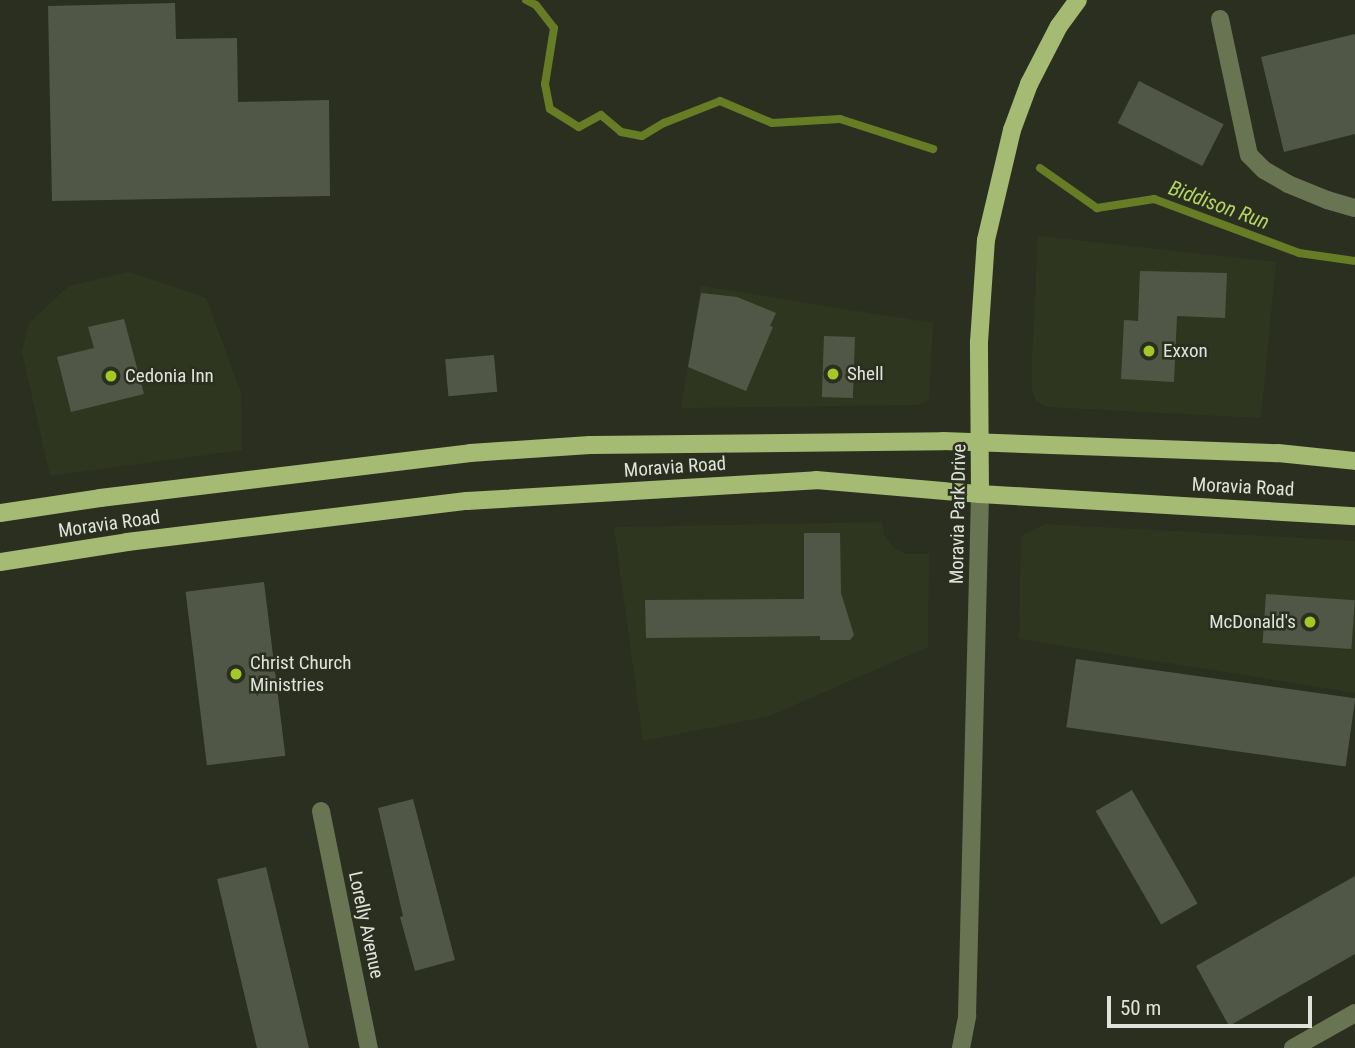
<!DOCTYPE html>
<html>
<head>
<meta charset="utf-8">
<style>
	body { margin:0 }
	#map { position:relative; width:1355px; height:1048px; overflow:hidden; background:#2a2f20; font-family:"Roboto Condensed",sans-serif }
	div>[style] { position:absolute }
	.built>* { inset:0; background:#2f3620 }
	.stream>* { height:8px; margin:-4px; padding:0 4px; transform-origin:4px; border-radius:4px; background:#667c25 }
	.building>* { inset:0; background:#515746; transform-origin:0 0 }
	.minor>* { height:18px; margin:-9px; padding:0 9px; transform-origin:9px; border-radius:9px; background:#697452 }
	.major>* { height:18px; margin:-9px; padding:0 9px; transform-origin:9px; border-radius:9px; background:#a5ba73 }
	.dots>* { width:19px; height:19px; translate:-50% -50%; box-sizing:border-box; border:4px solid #2a2f20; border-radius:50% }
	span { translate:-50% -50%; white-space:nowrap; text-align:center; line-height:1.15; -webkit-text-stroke:5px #2a2f20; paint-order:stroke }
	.poi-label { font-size:19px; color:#e0e3d9 }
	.left { translate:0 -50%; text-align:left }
	.right { translate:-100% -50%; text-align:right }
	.street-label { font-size:19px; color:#e0e3d9 }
	.water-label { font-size:21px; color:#b4d361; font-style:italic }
	.scale { position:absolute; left:1107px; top:996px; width:205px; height:32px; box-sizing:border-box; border:4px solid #e0e3d9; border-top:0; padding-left:9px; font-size:21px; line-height:24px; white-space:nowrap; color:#e0e3d9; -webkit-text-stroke:5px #2a2f20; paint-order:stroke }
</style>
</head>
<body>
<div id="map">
	<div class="built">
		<div style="clip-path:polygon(1038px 236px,1276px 262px,1261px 418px,1046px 407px,1036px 400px,1032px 390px,1032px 359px)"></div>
		<div style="clip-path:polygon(128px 272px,206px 298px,241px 393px,242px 450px,50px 476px,22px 352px,29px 323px,69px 286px)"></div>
		<div style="clip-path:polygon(701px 286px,933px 323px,929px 398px,919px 405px,681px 408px)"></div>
		<div style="clip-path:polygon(882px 522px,884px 535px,893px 547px,905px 554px,929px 554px,928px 647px,769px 716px,643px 741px,614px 527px)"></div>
		<div style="clip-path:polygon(1045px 524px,1355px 541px,1355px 693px,1019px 639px,1021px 536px)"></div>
	</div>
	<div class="stream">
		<div style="left:526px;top:0;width:11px;rotate:27deg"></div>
		<div style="left:536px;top:5px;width:29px;rotate:52deg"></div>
		<div style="left:554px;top:28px;width:57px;rotate:99.1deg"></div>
		<div style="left:545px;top:84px;width:25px;rotate:79deg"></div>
		<div style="left:550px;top:109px;width:34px;rotate:32deg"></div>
		<div style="left:579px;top:127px;width:25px;rotate:-29deg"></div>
		<div style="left:601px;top:115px;width:26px;rotate:40deg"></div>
		<div style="left:621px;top:132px;width:21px;rotate:11deg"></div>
		<div style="left:642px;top:136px;width:26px;rotate:-31deg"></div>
		<div style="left:664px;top:123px;width:60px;rotate:-21.4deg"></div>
		<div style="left:720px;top:101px;width:56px;rotate:22.9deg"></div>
		<div style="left:772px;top:123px;width:68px;rotate:-3.4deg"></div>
		<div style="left:840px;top:119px;width:98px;rotate:17.9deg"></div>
		<div style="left:1040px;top:168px;width:70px;rotate:35.1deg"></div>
		<div style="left:1097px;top:208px;width:58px;rotate:-9deg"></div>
		<div style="left:1154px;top:199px;width:155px;rotate:20.4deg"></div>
		<div style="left:1299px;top:253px;width:57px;rotate:8.1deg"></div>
	</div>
	<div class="building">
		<div style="clip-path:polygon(175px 3px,176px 39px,237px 38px,238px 102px,329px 100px,330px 196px,52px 201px,48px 6px)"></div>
		<div style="clip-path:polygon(1355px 34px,1355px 134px,1284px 152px,1261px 57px)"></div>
		<div style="left:1139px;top:81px;width:95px;height:47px;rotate:27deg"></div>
		<div style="clip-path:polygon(1140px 271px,1227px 273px,1225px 318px,1177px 316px,1174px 382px,1121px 379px,1124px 320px,1138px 321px)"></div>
		<div style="clip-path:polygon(701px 293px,737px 297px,776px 313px,770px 326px,773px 327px,746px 391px,688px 367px)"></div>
		<div style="clip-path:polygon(124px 319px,144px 394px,71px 412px,57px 357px,94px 348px,88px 327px)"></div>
		<div style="left:824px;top:336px;width:31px;height:61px;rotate:2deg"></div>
		<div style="left:494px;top:355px;width:37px;height:49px;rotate:85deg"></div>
		<div style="clip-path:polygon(804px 533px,840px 533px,841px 593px,854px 635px,850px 640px,820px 640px,820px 636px,646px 638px,645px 600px,804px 599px)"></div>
		<div style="left:264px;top:582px;width:175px;height:79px;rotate:83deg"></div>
		<div style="left:1266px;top:594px;width:89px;height:49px;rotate:4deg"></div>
		<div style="left:1076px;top:659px;width:282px;height:69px;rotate:8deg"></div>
		<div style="left:1132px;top:790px;width:131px;height:42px;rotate:60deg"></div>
		<div style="clip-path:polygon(413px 799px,455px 960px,415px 971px,400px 917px,403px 916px,378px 808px)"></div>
		<div style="clip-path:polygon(266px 867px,291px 972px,309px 1048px,257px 1048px,217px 879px)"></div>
		<div style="clip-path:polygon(1355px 876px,1355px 954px,1229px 1026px,1196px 966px)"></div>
	</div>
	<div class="minor">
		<div style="left:1220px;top:19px;width:139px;rotate:78deg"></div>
		<div style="left:1249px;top:155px;width:21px;rotate:45deg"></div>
		<div style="left:1264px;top:170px;width:28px;rotate:30deg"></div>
		<div style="left:1288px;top:184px;width:42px;rotate:22.3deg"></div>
		<div style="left:1327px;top:200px;width:29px;rotate:16deg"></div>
		<div style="left:321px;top:811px;width:242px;rotate:78.6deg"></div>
		<div style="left:961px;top:1048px;width:33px;rotate:-79deg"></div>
		<div style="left:967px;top:1016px;width:522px;rotate:-88.57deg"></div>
		<div style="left:1293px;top:1048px;width:71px;rotate:-29.4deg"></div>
	</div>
	<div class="major">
		<div style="left:980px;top:494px;width:152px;rotate:-90.4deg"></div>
		<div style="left:979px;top:342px;width:102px;rotate:-86.1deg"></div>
		<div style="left:986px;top:240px;width:113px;rotate:-76.7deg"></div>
		<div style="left:1012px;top:130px;width:49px;rotate:-69.7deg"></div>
		<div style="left:1029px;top:84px;width:65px;rotate:-62.7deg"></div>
		<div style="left:1059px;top:26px;width:32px;rotate:-54deg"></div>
		<div style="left:0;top:513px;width:101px;rotate:-8.5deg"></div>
		<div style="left:100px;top:498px;width:373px;rotate:-6.9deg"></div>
		<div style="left:470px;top:453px;width:120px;rotate:-3.8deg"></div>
		<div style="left:590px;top:445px;width:353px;rotate:-0.6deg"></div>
		<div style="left:943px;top:441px;width:335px;rotate:2.1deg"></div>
		<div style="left:1278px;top:453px;width:77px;rotate:5.9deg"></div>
		<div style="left:0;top:562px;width:129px;rotate:-8.9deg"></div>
		<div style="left:127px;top:542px;width:342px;rotate:-6.9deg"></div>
		<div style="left:467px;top:501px;width:350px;rotate:-3.4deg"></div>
		<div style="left:816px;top:480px;width:165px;rotate:4.9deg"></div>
		<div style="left:980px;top:494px;width:376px;rotate:3.4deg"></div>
	</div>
	<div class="dots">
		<div style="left:1149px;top:351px;background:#a4c825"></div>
		<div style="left:833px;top:374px;background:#a4c825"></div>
		<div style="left:111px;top:376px;background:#a4c825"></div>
		<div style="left:1310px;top:622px;background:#a4c825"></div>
		<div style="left:236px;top:674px;background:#a4c825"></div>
	</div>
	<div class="poi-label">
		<span class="left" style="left:1163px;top:351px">Exxon</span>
		<span class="left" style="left:847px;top:374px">Shell</span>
		<span class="left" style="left:125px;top:376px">Cedonia Inn</span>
		<span class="right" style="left:1296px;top:622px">McDonald's</span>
		<span class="left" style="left:250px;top:674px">Christ Church<br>Ministries</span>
	</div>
	<div class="street-label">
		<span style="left:675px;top:467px;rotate:-4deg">Moravia Road</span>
		<span style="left:1243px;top:487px;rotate:3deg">Moravia Road</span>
		<span style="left:958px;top:514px;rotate:-89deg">Moravia Park Drive</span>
		<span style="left:109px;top:524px;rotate:-8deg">Moravia Road</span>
		<span style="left:366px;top:925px;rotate:78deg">Lorelly Avenue</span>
	</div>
	<div class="water-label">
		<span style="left:1219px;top:205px;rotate:20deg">Biddison Run</span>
	</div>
	<div class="scale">50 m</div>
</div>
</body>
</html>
